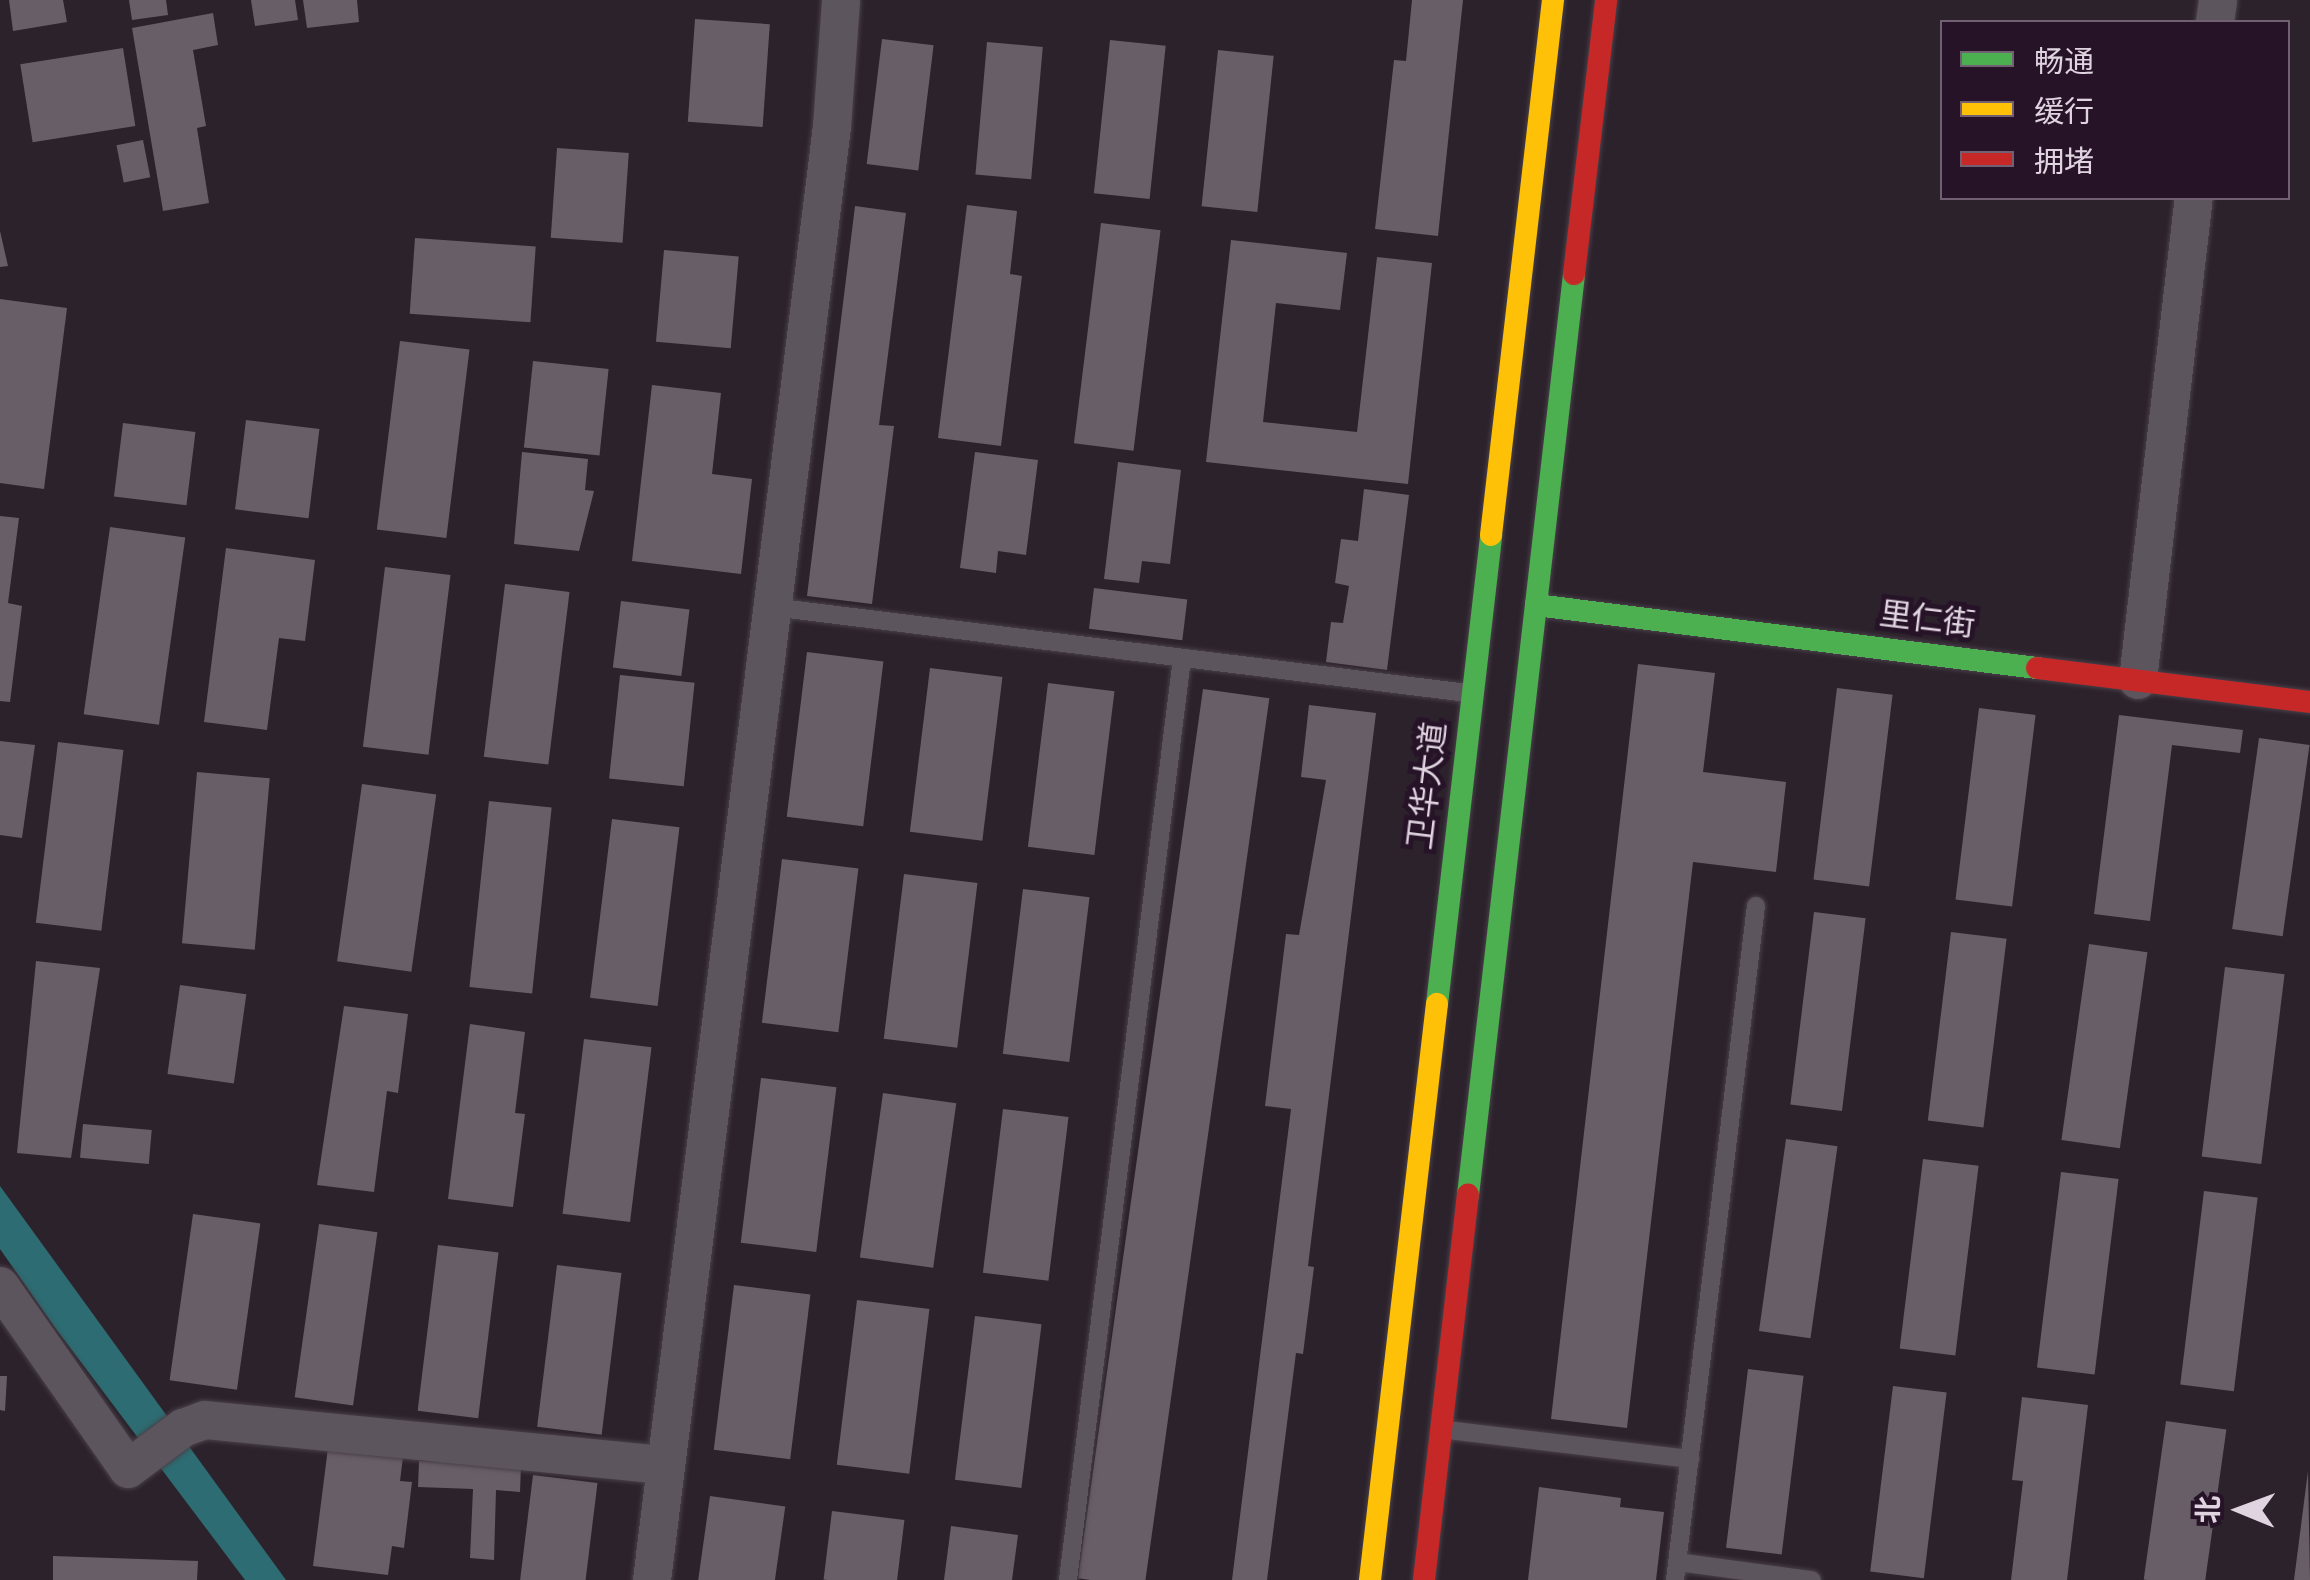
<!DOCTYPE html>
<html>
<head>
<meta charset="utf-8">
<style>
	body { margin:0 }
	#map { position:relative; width:2310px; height:1580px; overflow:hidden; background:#2c222c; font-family:"Sofia Sans Condensed","Noto Sans SC",sans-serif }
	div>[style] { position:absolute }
	.water>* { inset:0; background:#2d6c72 }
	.building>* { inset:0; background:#685e68; transform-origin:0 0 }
	.roads { filter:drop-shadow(0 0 2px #494049) drop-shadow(0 0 2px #494049) }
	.lane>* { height:18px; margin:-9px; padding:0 9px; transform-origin:9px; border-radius:9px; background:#5d555d }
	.street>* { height:38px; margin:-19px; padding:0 19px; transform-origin:19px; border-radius:19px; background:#5d555d }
	.fast>* { height:22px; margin:-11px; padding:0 11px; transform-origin:11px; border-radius:11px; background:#4caf50 }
	.slow>* { height:22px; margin:-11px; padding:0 11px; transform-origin:11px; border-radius:11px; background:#ffc107 }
	.jam>* { height:22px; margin:-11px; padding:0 11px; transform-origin:11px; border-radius:11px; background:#c62828 }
	span { translate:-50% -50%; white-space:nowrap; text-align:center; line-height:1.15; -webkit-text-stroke:10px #261327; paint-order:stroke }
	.street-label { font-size:32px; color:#e1d4e1 }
	.legend { position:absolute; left:1940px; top:20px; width:350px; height:180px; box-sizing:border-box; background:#261327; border:2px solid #716071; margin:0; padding:12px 18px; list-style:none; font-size:30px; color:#e1d4e1 }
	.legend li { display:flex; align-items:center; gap:20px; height:50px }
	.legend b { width:50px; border:2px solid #716071 }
	.north { position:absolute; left:2190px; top:1460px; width:100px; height:100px; -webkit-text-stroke:8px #261327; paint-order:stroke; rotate:271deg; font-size:28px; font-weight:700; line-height:40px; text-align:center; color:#e1d4e1 }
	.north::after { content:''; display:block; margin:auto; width:35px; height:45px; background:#e1d4e1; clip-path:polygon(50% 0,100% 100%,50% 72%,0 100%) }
</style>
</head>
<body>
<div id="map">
	<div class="water">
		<div style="clip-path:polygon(0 1186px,286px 1580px,245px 1580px,56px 1329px,0 1249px)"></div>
	</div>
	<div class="building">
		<div style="clip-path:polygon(9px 0,63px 0,67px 22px,13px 31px)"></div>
		<div style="clip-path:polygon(129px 0,166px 0,168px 15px,132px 20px)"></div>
		<div style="clip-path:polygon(251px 0,295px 0,298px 20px,255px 26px)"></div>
		<div style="clip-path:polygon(303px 0,357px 0,359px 22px,307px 28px)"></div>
		<div style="clip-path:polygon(1412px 0,1463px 0,1438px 236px,1375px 229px,1394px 60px,1406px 61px)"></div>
		<div style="clip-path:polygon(213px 13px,218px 45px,193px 50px,206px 126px,197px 128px,209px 203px,163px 211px,132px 28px)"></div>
		<div style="left:695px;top:19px;width:75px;height:103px;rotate:4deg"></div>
		<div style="left:882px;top:39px;width:52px;height:126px;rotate:7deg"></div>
		<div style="left:1110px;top:40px;width:56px;height:154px;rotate:6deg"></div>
		<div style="left:987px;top:42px;width:56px;height:133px;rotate:5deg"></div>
		<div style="left:123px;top:48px;width:79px;height:104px;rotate:81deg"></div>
		<div style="left:1218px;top:50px;width:56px;height:157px;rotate:6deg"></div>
		<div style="left:143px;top:140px;width:38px;height:27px;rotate:79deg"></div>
		<div style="left:557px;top:148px;width:72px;height:90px;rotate:4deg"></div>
		<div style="clip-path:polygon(967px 205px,1017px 211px,1010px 274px,1022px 276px,1001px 446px,938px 438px)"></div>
		<div style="clip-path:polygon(855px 206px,906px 213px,879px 425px,894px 426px,872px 604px,807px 596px)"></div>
		<div style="left:1101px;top:223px;width:60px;height:222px;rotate:7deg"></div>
		<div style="clip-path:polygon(0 231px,8px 266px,0 267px)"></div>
		<div style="left:415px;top:238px;width:121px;height:76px;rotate:4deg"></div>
		<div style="clip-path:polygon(1231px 240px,1347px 253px,1340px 310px,1276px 303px,1263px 422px,1357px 432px,1377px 257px,1432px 263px,1408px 484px,1206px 462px)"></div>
		<div style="left:664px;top:250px;width:75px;height:92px;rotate:5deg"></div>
		<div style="clip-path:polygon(0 299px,67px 308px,44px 489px,0 483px)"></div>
		<div style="left:400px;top:341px;width:70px;height:190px;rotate:7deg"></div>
		<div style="left:533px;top:361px;width:76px;height:87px;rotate:6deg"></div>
		<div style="clip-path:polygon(652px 385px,721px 393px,712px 474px,752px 479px,741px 574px,632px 561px)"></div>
		<div style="left:246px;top:420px;width:74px;height:90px;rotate:7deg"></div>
		<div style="left:123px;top:423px;width:73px;height:74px;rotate:7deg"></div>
		<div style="clip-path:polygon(522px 452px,588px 459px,585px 490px,594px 491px,579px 551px,514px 544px)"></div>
		<div style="clip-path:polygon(975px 452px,1038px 460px,1026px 555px,998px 551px,996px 573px,960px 568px)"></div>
		<div style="clip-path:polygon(1118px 462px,1181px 470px,1170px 564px,1142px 561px,1139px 583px,1104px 579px)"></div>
		<div style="clip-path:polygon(1364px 489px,1409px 495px,1387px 670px,1326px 662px,1331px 622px,1343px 623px,1349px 586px,1335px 583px,1341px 539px,1358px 541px)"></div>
		<div style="clip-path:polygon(0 516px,19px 518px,8px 603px,22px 606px,10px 702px,0 701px)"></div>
		<div style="left:110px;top:527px;width:76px;height:189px;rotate:8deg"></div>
		<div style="clip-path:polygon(226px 548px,315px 560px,305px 641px,279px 638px,267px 730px,204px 722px)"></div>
		<div style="left:385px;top:567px;width:66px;height:181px;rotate:7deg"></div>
		<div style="left:505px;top:584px;width:65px;height:174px;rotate:7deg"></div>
		<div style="left:1094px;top:588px;width:94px;height:41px;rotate:7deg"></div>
		<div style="left:621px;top:601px;width:69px;height:67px;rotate:7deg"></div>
		<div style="left:807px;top:652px;width:77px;height:166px;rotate:7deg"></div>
		<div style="clip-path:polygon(1638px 664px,1715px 673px,1703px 772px,1786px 782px,1776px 872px,1693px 862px,1627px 1428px,1551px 1419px)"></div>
		<div style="left:930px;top:668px;width:73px;height:165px;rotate:7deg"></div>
		<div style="left:620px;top:675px;width:75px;height:104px;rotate:6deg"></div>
		<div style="left:1048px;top:683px;width:67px;height:165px;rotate:7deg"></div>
		<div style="left:1837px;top:688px;width:56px;height:193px;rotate:7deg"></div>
		<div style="left:1203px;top:689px;width:67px;height:898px;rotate:8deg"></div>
		<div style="clip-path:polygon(1309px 705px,1376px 713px,1308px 1266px,1314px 1267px,1303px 1354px,1296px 1353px,1267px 1580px,1232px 1580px,1291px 1109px,1265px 1106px,1286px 934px,1299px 935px,1326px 780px,1301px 777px)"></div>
		<div style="left:1979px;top:708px;width:57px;height:193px;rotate:7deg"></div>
		<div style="clip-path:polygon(2119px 715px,2243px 730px,2240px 753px,2172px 745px,2150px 921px,2094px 914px)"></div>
		<div style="left:2259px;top:738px;width:51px;height:193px;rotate:8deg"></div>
		<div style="clip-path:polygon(0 741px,35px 745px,22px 838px,0 835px)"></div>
		<div style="left:58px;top:742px;width:66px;height:182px;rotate:7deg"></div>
		<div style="left:197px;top:772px;width:73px;height:172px;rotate:5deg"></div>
		<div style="left:362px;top:784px;width:75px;height:179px;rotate:8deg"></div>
		<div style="left:489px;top:801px;width:63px;height:187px;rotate:6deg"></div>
		<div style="left:612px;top:819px;width:68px;height:180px;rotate:7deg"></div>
		<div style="left:782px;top:859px;width:77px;height:165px;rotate:7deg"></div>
		<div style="left:904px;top:874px;width:74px;height:166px;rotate:7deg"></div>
		<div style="left:1023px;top:889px;width:67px;height:166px;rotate:7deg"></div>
		<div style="left:1814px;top:912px;width:52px;height:194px;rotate:7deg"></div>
		<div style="left:1951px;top:932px;width:56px;height:190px;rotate:7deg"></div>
		<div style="left:2089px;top:944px;width:59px;height:198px;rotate:8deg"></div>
		<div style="clip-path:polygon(36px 961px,100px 968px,71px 1158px,17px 1153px)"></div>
		<div style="left:2225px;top:967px;width:60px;height:191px;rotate:7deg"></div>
		<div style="left:180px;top:985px;width:67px;height:90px;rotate:8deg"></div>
		<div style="clip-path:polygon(344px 1006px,408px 1014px,398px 1093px,387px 1091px,374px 1192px,317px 1185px)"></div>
		<div style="clip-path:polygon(470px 1024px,525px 1032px,515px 1113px,525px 1114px,513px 1207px,448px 1199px)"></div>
		<div style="left:584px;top:1039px;width:68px;height:176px;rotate:7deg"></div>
		<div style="left:761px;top:1078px;width:76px;height:166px;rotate:7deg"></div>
		<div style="left:883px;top:1093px;width:74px;height:166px;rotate:8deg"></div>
		<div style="left:1003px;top:1109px;width:66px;height:165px;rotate:7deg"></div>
		<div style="left:83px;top:1124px;width:69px;height:34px;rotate:5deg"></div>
		<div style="left:1786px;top:1139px;width:52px;height:194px;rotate:8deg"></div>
		<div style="left:1923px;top:1159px;width:56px;height:191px;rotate:7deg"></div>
		<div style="left:2061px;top:1172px;width:58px;height:197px;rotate:7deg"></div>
		<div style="left:2204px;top:1191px;width:54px;height:195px;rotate:7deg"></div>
		<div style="left:193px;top:1214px;width:68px;height:168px;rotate:8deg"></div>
		<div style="left:319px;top:1224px;width:59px;height:175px;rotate:8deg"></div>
		<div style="left:438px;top:1245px;width:61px;height:167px;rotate:7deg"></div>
		<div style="left:557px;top:1265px;width:65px;height:163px;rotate:7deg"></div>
		<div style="left:734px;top:1285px;width:77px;height:166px;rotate:7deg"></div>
		<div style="left:857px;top:1300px;width:73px;height:166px;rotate:7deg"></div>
		<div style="left:975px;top:1316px;width:67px;height:165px;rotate:7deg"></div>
		<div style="left:1748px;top:1369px;width:56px;height:180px;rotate:7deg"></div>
		<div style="clip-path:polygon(0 1376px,7px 1376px,5px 1411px,0 1410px)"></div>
		<div style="left:1893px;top:1386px;width:54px;height:187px;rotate:7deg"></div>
		<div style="clip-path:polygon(2022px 1397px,2088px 1405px,2067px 1580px,2011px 1580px,2023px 1481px,2012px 1480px)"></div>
		<div style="left:2166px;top:1421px;width:61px;height:160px;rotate:8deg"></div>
		<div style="clip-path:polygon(329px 1440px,404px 1449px,400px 1481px,412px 1482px,404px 1548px,392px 1546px,388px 1575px,313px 1566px)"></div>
		<div style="clip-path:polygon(419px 1461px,521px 1465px,520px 1492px,496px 1490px,494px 1560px,470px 1558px,473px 1489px,418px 1487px)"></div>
		<div style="clip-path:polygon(2308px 1471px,2310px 1580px,2294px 1580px)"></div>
		<div style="left:533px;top:1475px;width:65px;height:106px;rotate:7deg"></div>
		<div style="clip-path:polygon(1539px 1487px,1621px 1498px,1620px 1507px,1664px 1512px,1656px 1580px,1528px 1580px)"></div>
		<div style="left:710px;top:1496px;width:76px;height:85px;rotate:8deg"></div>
		<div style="left:832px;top:1511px;width:73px;height:69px;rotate:7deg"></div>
		<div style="clip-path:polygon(951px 1526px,1018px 1535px,1012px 1580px,944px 1580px)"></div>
		<div style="clip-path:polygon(53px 1556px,198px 1561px,197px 1580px,53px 1580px)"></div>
	</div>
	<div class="roads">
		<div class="lane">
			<div style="left:772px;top:607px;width:700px;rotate:7.05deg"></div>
			<div style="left:1447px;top:1430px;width:245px;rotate:6.8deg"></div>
			<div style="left:1678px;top:1562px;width:135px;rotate:7.7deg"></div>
			<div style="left:1068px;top:1580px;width:929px;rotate:-82.95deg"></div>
			<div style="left:1675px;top:1580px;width:679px;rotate:-83.15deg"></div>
		</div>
		<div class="street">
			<div style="left:2215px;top:22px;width:22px;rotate:-82deg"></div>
			<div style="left:2138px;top:680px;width:485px;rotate:-83.4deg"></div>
			<div style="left:0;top:1286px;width:223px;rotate:55deg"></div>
			<div style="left:128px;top:1469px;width:69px;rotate:-36.7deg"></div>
			<div style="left:183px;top:1428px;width:23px;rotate:-20deg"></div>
			<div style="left:205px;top:1420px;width:463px;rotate:5.6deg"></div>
			<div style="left:652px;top:1580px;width:1464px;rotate:-82.94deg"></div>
			<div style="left:832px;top:127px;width:127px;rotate:-85.9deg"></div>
		</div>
		<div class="fast">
			<div style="left:1536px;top:605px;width:505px;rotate:7.17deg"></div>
			<div style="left:1437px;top:1004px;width:472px;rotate:-83.4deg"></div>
			<div style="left:1468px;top:1195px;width:927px;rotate:-83.43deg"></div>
		</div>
		<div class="slow">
			<div style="left:1491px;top:535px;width:539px;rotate:-83.39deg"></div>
			<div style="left:1370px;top:1580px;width:580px;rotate:-83.37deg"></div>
		</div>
		<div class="jam">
			<div style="left:1574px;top:274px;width:276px;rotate:-83.3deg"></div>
			<div style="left:2037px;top:668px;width:275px;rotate:7.1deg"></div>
			<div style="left:1424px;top:1580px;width:388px;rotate:-83.5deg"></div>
		</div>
	</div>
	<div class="street-label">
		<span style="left:1927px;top:621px;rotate:7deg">里仁街</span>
		<span style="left:1429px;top:786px;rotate:-83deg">卫华大道</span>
	</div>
	<ul class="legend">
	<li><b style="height:12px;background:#4caf50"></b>畅通</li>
	<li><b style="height:12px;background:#ffc107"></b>缓行</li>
	<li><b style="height:12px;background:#c62828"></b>拥堵</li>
	</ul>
	<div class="north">北</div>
</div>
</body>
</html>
